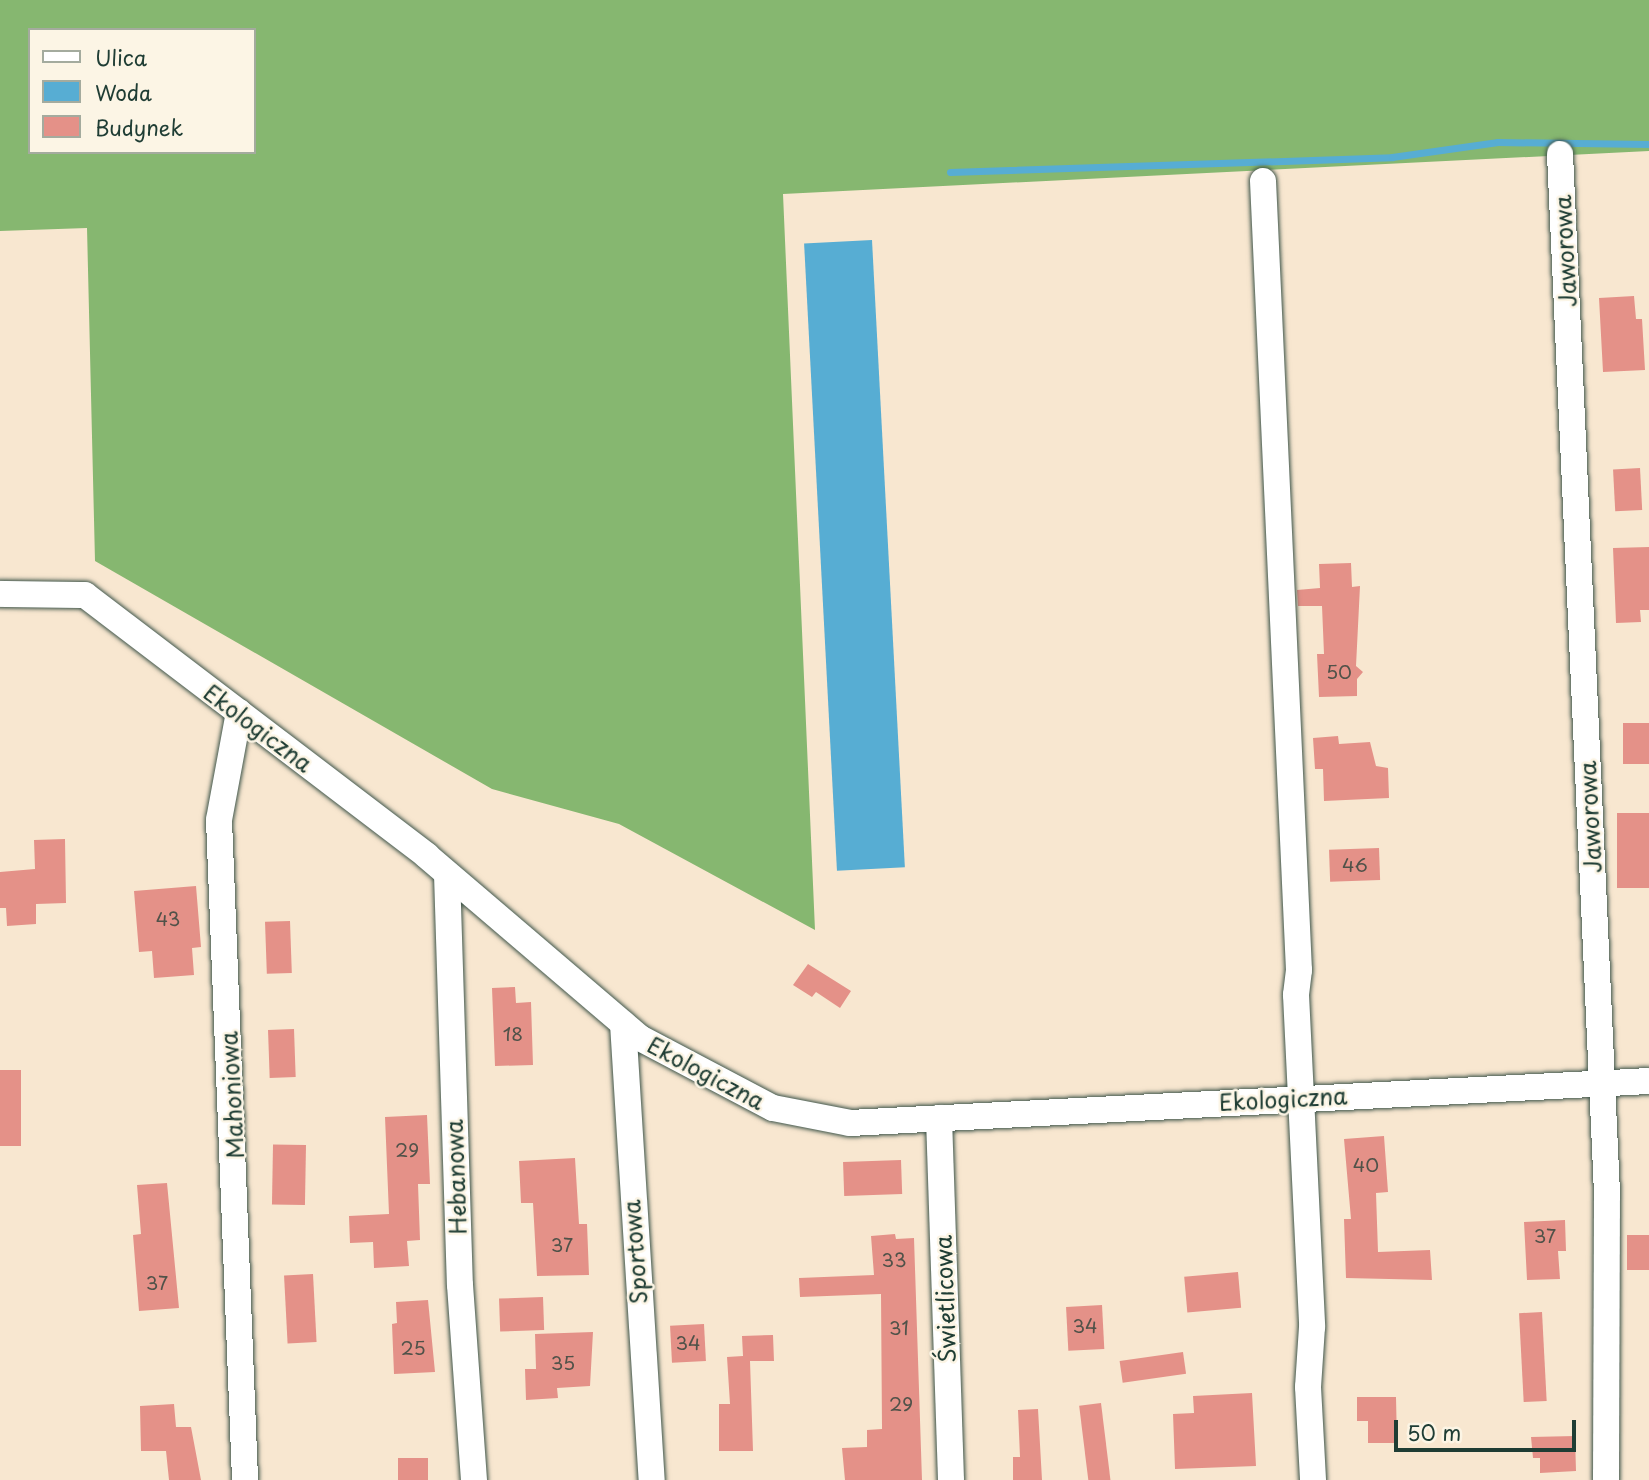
<!DOCTYPE html>
<html>
<head>
<meta charset="utf-8">
<style>
	body { margin:0 }
	#map { position:relative; width:1649px; height:1480px; overflow:hidden; background:#f8e7d0; font-family:"Playpen Sans",sans-serif }
	div>[style] { position:absolute }
	.forest>* { inset:0; background:#86b770 }
	.water>* { inset:0; background:#57add3; transform-origin:0 0 }
	.stream>* { height:7px; margin:-3.5px; padding:0 3.5px; transform-origin:3.5px; border-radius:3.5px; background:#57add3 }
	.building>* { inset:0; background:#e49188; transform-origin:0 0 }
	.roads { filter:drop-shadow(0 0 2px #40564b) drop-shadow(0 0 2px #40564b) }
	.street>* { height:26px; margin:-13px; padding:0 13px; transform-origin:13px; border-radius:13px; background:#fff }
	span { translate:-50% -50%; white-space:nowrap; text-align:center; line-height:1.15; -webkit-text-stroke:5px #fcf5e5; paint-order:stroke }
	.number-label { font-size:19px; color:#505249 }
	.number-label span { -webkit-text-stroke-width:0 }
	.street-label { font-size:23px; color:#1f3d34 }
	.legend { position:absolute; left:28px; top:28px; width:228px; height:126px; box-sizing:border-box; background:#fcf5e5; border:2px solid #a4ab9e; margin:0; padding:9px 12px; list-style:none; font-size:21px; color:#1f3d34 }
	.legend li { display:flex; align-items:center; gap:14px; height:35px }
	.legend b { width:35px; border:2px solid #a4ab9e }
	.scale { position:absolute; left:1394px; top:1420px; width:182px; height:32px; box-sizing:border-box; border:4px solid #1f3d34; border-top:0; padding-left:9px; font-size:21px; line-height:24px; white-space:nowrap; color:#1f3d34; -webkit-text-stroke:5px #fcf5e5; paint-order:stroke }
</style>
</head>
<body>
<div id="map">
	<div class="forest">
		<div style="clip-path:polygon(evenodd,0 0,1649px 0,1649px 151px,783px 194px,815px 930px,619px 824px,492px 789px,95px 561px,87px 228px,0 231px,0 0,30px 30px,254px 30px,254px 152px,30px 152px,30px 30px)"></div>
	</div>
	<div class="water">
		<div style="left:872px;top:240px;width:628px;height:68px;rotate:87deg"></div>
	</div>
	<div class="stream">
		<div style="left:950px;top:172px;width:442px;rotate:-1.9deg"></div>
		<div style="left:1392px;top:157px;width:107px;rotate:-8.1deg"></div>
		<div style="left:1498px;top:142px;width:151px;rotate:0.8deg"></div>
	</div>
	<div class="building">
		<div style="clip-path:polygon(1634px 296px,1636px 319px,1642px 319px,1645px 370px,1603px 372px,1599px 298px)"></div>
		<div style="left:1640px;top:468px;width:42px;height:27px;rotate:87deg"></div>
		<div style="clip-path:polygon(1649px 547px,1649px 610px,1640px 610px,1641px 622px,1616px 623px,1613px 548px)"></div>
		<div style="clip-path:polygon(1351px 563px,1352px 587px,1360px 586px,1356px 666px,1363px 672px,1357px 679px,1357px 696px,1319px 697px,1317px 654px,1324px 654px,1322px 606px,1298px 606px,1297px 590px,1320px 588px,1319px 564px)"></div>
		<div style="left:1649px;top:723px;width:41px;height:26px;rotate:90deg"></div>
		<div style="clip-path:polygon(1338px 736px,1339px 744px,1370px 742px,1376px 766px,1388px 768px,1389px 798px,1324px 801px,1323px 769px,1315px 769px,1313px 738px)"></div>
		<div style="left:1649px;top:813px;width:75px;height:32px;rotate:90deg"></div>
		<div style="clip-path:polygon(65px 839px,66px 903px,36px 904px,36px 924px,7px 926px,6px 908px,0 908px,0 872px,35px 869px,34px 840px)"></div>
		<div style="left:1379px;top:848px;width:32px;height:50px;rotate:88deg"></div>
		<div style="clip-path:polygon(196px 886px,201px 947px,192px 948px,194px 975px,154px 978px,152px 951px,139px 952px,134px 891px)"></div>
		<div style="left:290px;top:921px;width:52px;height:25px;rotate:88deg"></div>
		<div style="clip-path:polygon(808px 964px,851px 991px,840px 1008px,816px 992px,812px 997px,793px 985px)"></div>
		<div style="clip-path:polygon(515px 987px,516px 1003px,531px 1002px,533px 1065px,495px 1066px,492px 988px)"></div>
		<div style="left:294px;top:1029px;width:48px;height:26px;rotate:88deg"></div>
		<div style="left:0;top:1070px;width:21px;height:76px"></div>
		<div style="clip-path:polygon(427px 1115px,430px 1184px,418px 1184px,420px 1240px,407px 1241px,409px 1266px,374px 1268px,373px 1242px,350px 1243px,349px 1216px,389px 1214px,385px 1117px)"></div>
		<div style="clip-path:polygon(1384px 1136px,1388px 1192px,1376px 1193px,1378px 1252px,1430px 1250px,1432px 1280px,1346px 1278px,1344px 1219px,1351px 1219px,1344px 1139px)"></div>
		<div style="left:306px;top:1145px;width:60px;height:33px;rotate:91deg"></div>
		<div style="clip-path:polygon(575px 1158px,579px 1224px,587px 1224px,589px 1275px,537px 1276px,533px 1203px,521px 1203px,519px 1161px)"></div>
		<div style="left:901px;top:1160px;width:34px;height:58px;rotate:88deg"></div>
		<div style="clip-path:polygon(167px 1183px,179px 1308px,139px 1311px,133px 1235px,141px 1234px,137px 1185px)"></div>
		<div style="clip-path:polygon(1565px 1220px,1566px 1251px,1558px 1251px,1560px 1279px,1527px 1280px,1524px 1222px)"></div>
		<div style="clip-path:polygon(895px 1234px,896px 1239px,914px 1238px,922px 1480px,845px 1480px,842px 1448px,867px 1447px,867px 1430px,882px 1429px,881px 1294px,800px 1297px,799px 1278px,874px 1275px,871px 1236px)"></div>
		<div style="left:1627px;top:1235px;width:22px;height:35px"></div>
		<div style="left:1238px;top:1272px;width:36px;height:54px;rotate:85deg"></div>
		<div style="left:313px;top:1274px;width:68px;height:29px;rotate:87deg"></div>
		<div style="left:543px;top:1297px;width:33px;height:44px;rotate:88deg"></div>
		<div style="clip-path:polygon(428px 1300px,435px 1372px,394px 1374px,392px 1324px,397px 1323px,396px 1302px)"></div>
		<div style="left:1102px;top:1305px;width:44px;height:36px;rotate:87deg"></div>
		<div style="left:1542px;top:1312px;width:89px;height:23px;rotate:87deg"></div>
		<div style="left:704px;top:1324px;width:37px;height:34px;rotate:87deg"></div>
		<div style="clip-path:polygon(593px 1332px,590px 1386px,557px 1388px,558px 1398px,526px 1400px,525px 1369px,536px 1369px,535px 1334px)"></div>
		<div style="clip-path:polygon(773px 1335px,774px 1361px,750px 1361px,753px 1451px,719px 1451px,719px 1404px,730px 1404px,727px 1357px,743px 1356px,742px 1336px)"></div>
		<div style="left:1183px;top:1352px;width:22px;height:64px;rotate:82deg"></div>
		<div style="clip-path:polygon(1252px 1393px,1256px 1466px,1175px 1469px,1173px 1414px,1194px 1413px,1193px 1396px)"></div>
		<div style="clip-path:polygon(1357px 1397px,1396px 1397px,1397px 1443px,1368px 1443px,1368px 1421px,1357px 1421px)"></div>
		<div style="left:1101px;top:1403px;width:78px;height:22px;rotate:83deg"></div>
		<div style="clip-path:polygon(174px 1404px,176px 1427px,191px 1427px,201px 1480px,169px 1480px,166px 1451px,141px 1451px,140px 1406px)"></div>
		<div style="clip-path:polygon(1038px 1409px,1042px 1480px,1013px 1480px,1013px 1457px,1020px 1457px,1018px 1410px)"></div>
		<div style="clip-path:polygon(1575px 1436px,1576px 1471px,1540px 1473px,1540px 1458px,1533px 1458px,1531px 1437px)"></div>
		<div style="left:428px;top:1458px;width:22px;height:30px;rotate:90deg"></div>
	</div>
	<div class="roads">
		<div class="street">
			<div style="left:1560px;top:154px;width:1039px;rotate:87.41deg"></div>
			<div style="left:1607px;top:1192px;width:288px;rotate:90.2deg"></div>
			<div style="left:1263px;top:181px;width:790px;rotate:87.39deg"></div>
			<div style="left:1299px;top:970px;width:25px;rotate:97deg"></div>
			<div style="left:1296px;top:995px;width:332px;rotate:87.2deg"></div>
			<div style="left:1312px;top:1327px;width:60px;rotate:93.8deg"></div>
			<div style="left:1308px;top:1387px;width:93px;rotate:86.9deg"></div>
			<div style="left:0;top:594px;width:85px;rotate:0.7deg"></div>
			<div style="left:85px;top:595px;width:430px;rotate:37.3deg"></div>
			<div style="left:427px;top:856px;width:280px;rotate:40.5deg"></div>
			<div style="left:640px;top:1038px;width:150px;rotate:27.8deg"></div>
			<div style="left:773px;top:1108px;width:78px;rotate:11deg"></div>
			<div style="left:850px;top:1123px;width:800px;rotate:-3.01deg"></div>
			<div style="left:239px;top:712px;width:110px;rotate:100.5deg"></div>
			<div style="left:219px;top:820px;width:661px;rotate:87.74deg"></div>
			<div style="left:447px;top:874px;width:411px;rotate:88.2deg"></div>
			<div style="left:460px;top:1285px;width:196px;rotate:85.9deg"></div>
			<div style="left:623px;top:1024px;width:457px;rotate:86.4deg"></div>
			<div style="left:939px;top:1118px;width:362px;rotate:88.1deg"></div>
		</div>
	</div>
	<div class="number-label">
		<span style="left:1339px;top:672px">50</span>
		<span style="left:1355px;top:865px">46</span>
		<span style="left:168px;top:919px">43</span>
		<span style="left:513px;top:1034px">18</span>
		<span style="left:407px;top:1150px">29</span>
		<span style="left:1366px;top:1165px">40</span>
		<span style="left:1545px;top:1236px">37</span>
		<span style="left:562px;top:1245px">37</span>
		<span style="left:894px;top:1260px">33</span>
		<span style="left:157px;top:1283px">37</span>
		<span style="left:1085px;top:1326px">34</span>
		<span style="left:899px;top:1328px">31</span>
		<span style="left:688px;top:1343px">34</span>
		<span style="left:413px;top:1348px">25</span>
		<span style="left:563px;top:1363px">35</span>
		<span style="left:901px;top:1404px">29</span>
	</div>
	<div class="street-label">
		<span style="left:1565px;top:251px;rotate:-93deg">Jaworowa</span>
		<span style="left:258px;top:728px;rotate:37deg">Ekologiczna</span>
		<span style="left:1590px;top:817px;rotate:-93deg">Jaworowa</span>
		<span style="left:706px;top:1073px;rotate:28deg">Ekologiczna</span>
		<span style="left:232px;top:1095px;rotate:-93deg">Mahoniowa</span>
		<span style="left:1283px;top:1099px;rotate:-3deg">Ekologiczna</span>
		<span style="left:456px;top:1177px;rotate:-92deg">Hebanowa</span>
		<span style="left:635px;top:1252px;rotate:-94deg">Sportowa</span>
		<span style="left:945px;top:1299px;rotate:-92deg">Świetlicowa</span>
	</div>
	<ul class="legend">
	<li><b style="height:9px;background:#fff"></b>Ulica</li>
	<li><b style="height:19px;background:#57add3"></b>Woda</li>
	<li><b style="height:19px;background:#e49188"></b>Budynek</li>
	</ul>
	<div class="scale">50 m</div>
</div>
</body>
</html>
